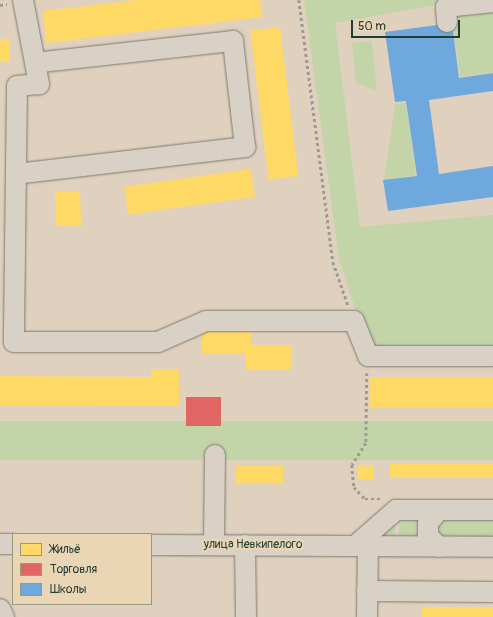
<!DOCTYPE html>
<html>
<head>
<meta charset="utf-8">
<style>
	body { margin:0 }
	#map { position:relative; width:493px; height:617px; overflow:hidden; background:#e0d1be; font-family:Pangolin,sans-serif }
	div>[style] { position:absolute }
	.green>* { inset:0; background:#c2d4a8; transform-origin:0 0 }
	.homes>* { inset:0; background:#ffd966; transform-origin:0 0 }
	.shops>* { inset:0; background:#e06666; transform-origin:0 0 }
	.schools>* { inset:0; background:#6fa8dc }
	.path>* { height:2.5px; margin-top:-1.25px; transform-origin:0; background:repeating-linear-gradient(90deg,#9d9b91 0 3px,transparent 0 6px) }
	.roads { filter:drop-shadow(0 0 1px #7b7a70) drop-shadow(0 0 1px #7b7a70) }
	.minor>* { height:20px; margin:-10px; padding:0 10px; transform-origin:10px; border-radius:10px; background:#d9d1c5 }
	span { translate:-50% -50%; white-space:nowrap; text-align:center; line-height:1.15; -webkit-text-stroke:4px #ead6b4; paint-order:stroke }
	.street-label { font-size:12px; color:#1f3d34 }
	.legend { position:absolute; left:12px; top:533px; width:140px; height:72px; box-sizing:border-box; background:#ead6b4; border:1px solid #999981; margin:0; padding:5px 7px; list-style:none; font-size:12px; color:#1f3d34 }
	.legend li { display:flex; align-items:center; gap:8px; height:20px }
	.legend b { width:20px; border:1px solid #999981 }
	.scale { position:absolute; left:351px; top:20px; width:109px; height:18px; box-sizing:border-box; border:2px solid #1f3d34; border-top:0; padding-left:5px; font-size:12px; line-height:14px; white-space:nowrap; color:#1f3d34; -webkit-text-stroke:3px #ead6b4; paint-order:stroke }
</style>
</head>
<body>
<div id="map">
	<div class="green">
		<div style="clip-path:polygon(304px 0,436px 0,436px 5px,335px 23px,360px 227px,493px 215px,493px 351px,369px 352px,339px 259px)"></div>
		<div style="clip-path:polygon(493px 5px,493px 72px,460px 77px,451px 10px)"></div>
		<div style="clip-path:polygon(372px 41px,377px 91px,356px 83px,352px 43px)"></div>
		<div style="clip-path:polygon(406px 103px,416px 175px,384px 180px,395px 104px)"></div>
		<div style="left:493px;top:421px;width:39px;height:493px;rotate:90deg"></div>
		<div style="clip-path:polygon(395px 519px,395px 540px,369px 540px)"></div>
		<div style="clip-path:polygon(399px 519px,425px 519px,423px 536px,399px 540px)"></div>
		<div style="left:438px;top:519px;width:55px;height:21px"></div>
	</div>
	<div class="homes">
		<div style="clip-path:polygon(137px 0,260px 0,262px 17px,46px 43px,43px 11px)"></div>
		<div style="left:280px;top:27px;width:150px;height:30px;rotate:83deg"></div>
		<div style="left:0;top:39px;width:10px;height:23px"></div>
		<div style="left:251px;top:169px;width:28px;height:128px;rotate:82deg"></div>
		<div style="left:80px;top:191px;width:34px;height:25px;rotate:88deg"></div>
		<div style="clip-path:polygon(202px 327px,251px 327px,251px 345px,292px 345px,292px 370px,245px 370px,245px 353px,202px 353px)"></div>
		<div style="clip-path:polygon(151px 369px,179px 369px,179px 406px,0 405px,0 376px,151px 377px)"></div>
		<div style="left:369px;top:377px;width:124px;height:30px"></div>
		<div style="left:390px;top:464px;width:103px;height:14px"></div>
		<div style="left:358px;top:465px;width:16px;height:14px"></div>
		<div style="left:236px;top:466px;width:47px;height:17px"></div>
		<div style="left:422px;top:607px;width:71px;height:10px"></div>
	</div>
	<div class="shops">
		<div style="left:221px;top:397px;width:29px;height:35px;rotate:90deg"></div>
	</div>
	<div class="schools">
		<div style="clip-path:polygon(452px 23px,459px 78px,493px 73px,493px 91px,429px 100px,439px 174px,493px 166px,493px 197px,388px 211px,383px 180px,417px 176px,406px 101px,395px 102px,385px 32px)"></div>
	</div>
	<div class="path">
		<div style="left:299px;top:0;width:264px;rotate:82.6deg"></div>
		<div style="left:333px;top:262px;width:46px;rotate:70.8deg"></div>
		<div style="left:0;top:5px;width:7px;rotate:-8deg"></div>
		<div style="left:367px;top:373px;width:70px;rotate:90.8deg"></div>
		<div style="left:366px;top:443px;width:26px;rotate:122deg"></div>
		<div style="left:352px;top:465px;width:22px;rotate:85deg"></div>
		<div style="left:354px;top:487px;width:16px;rotate:47deg"></div>
		<div style="left:365px;top:499px;width:16px"></div>
	</div>
	<div class="roads">
		<div class="minor">
			<div style="left:23px;top:0;width:86px;rotate:79.2deg"></div>
			<div style="left:39px;top:84px;width:22px;rotate:175deg"></div>
			<div style="left:17px;top:86px;width:256px;rotate:90.7deg"></div>
			<div style="left:14px;top:342px;width:144px"></div>
			<div style="left:158px;top:342px;width:52px;rotate:-23.6deg"></div>
			<div style="left:206px;top:321px;width:148px"></div>
			<div style="left:354px;top:321px;width:38px;rotate:68deg"></div>
			<div style="left:368px;top:356px;width:125px"></div>
			<div style="left:447px;top:22px;width:15px;rotate:-94deg"></div>
			<div style="left:446px;top:7px;width:47px;rotate:-6.1deg"></div>
			<div style="left:16px;top:174px;width:231px;rotate:-6.7deg"></div>
			<div style="left:245px;top:147px;width:107px;rotate:-96.5deg"></div>
			<div style="left:233px;top:41px;width:199px;rotate:173.7deg"></div>
			<div style="left:0;top:544px;width:13px"></div>
			<div style="left:151px;top:545px;width:342px;rotate:0.3deg"></div>
			<div style="left:214px;top:545px;width:90px;rotate:-89.4deg"></div>
			<div style="left:245px;top:545px;width:72px;rotate:89.2deg"></div>
			<div style="left:355px;top:546px;width:55px;rotate:-41.3deg"></div>
			<div style="left:396px;top:510px;width:97px"></div>
			<div style="left:439px;top:547px;width:16px;rotate:-135deg"></div>
			<div style="left:428px;top:536px;width:13px;rotate:-90deg"></div>
			<div style="left:428px;top:523px;width:17px;rotate:-50deg"></div>
			<div style="left:367px;top:591px;width:126px;rotate:0.5deg"></div>
			<div style="left:0;top:609px;width:9px;rotate:63deg"></div>
			<div style="left:367px;top:617px;width:71px;rotate:-89.2deg"></div>
		</div>
	</div>
	<div class="street-label">
		<span style="left:253px;top:545px">улица Невкипелого</span>
	</div>
	<ul class="legend">
	<li><b style="height:11px;background:#ffd966"></b>Жильё</li>
	<li><b style="height:11px;background:#e06666"></b>Торговля</li>
	<li><b style="height:11px;background:#6fa8dc"></b>Школы</li>
	</ul>
	<div class="scale">50 m</div>
</div>
</body>
</html>
